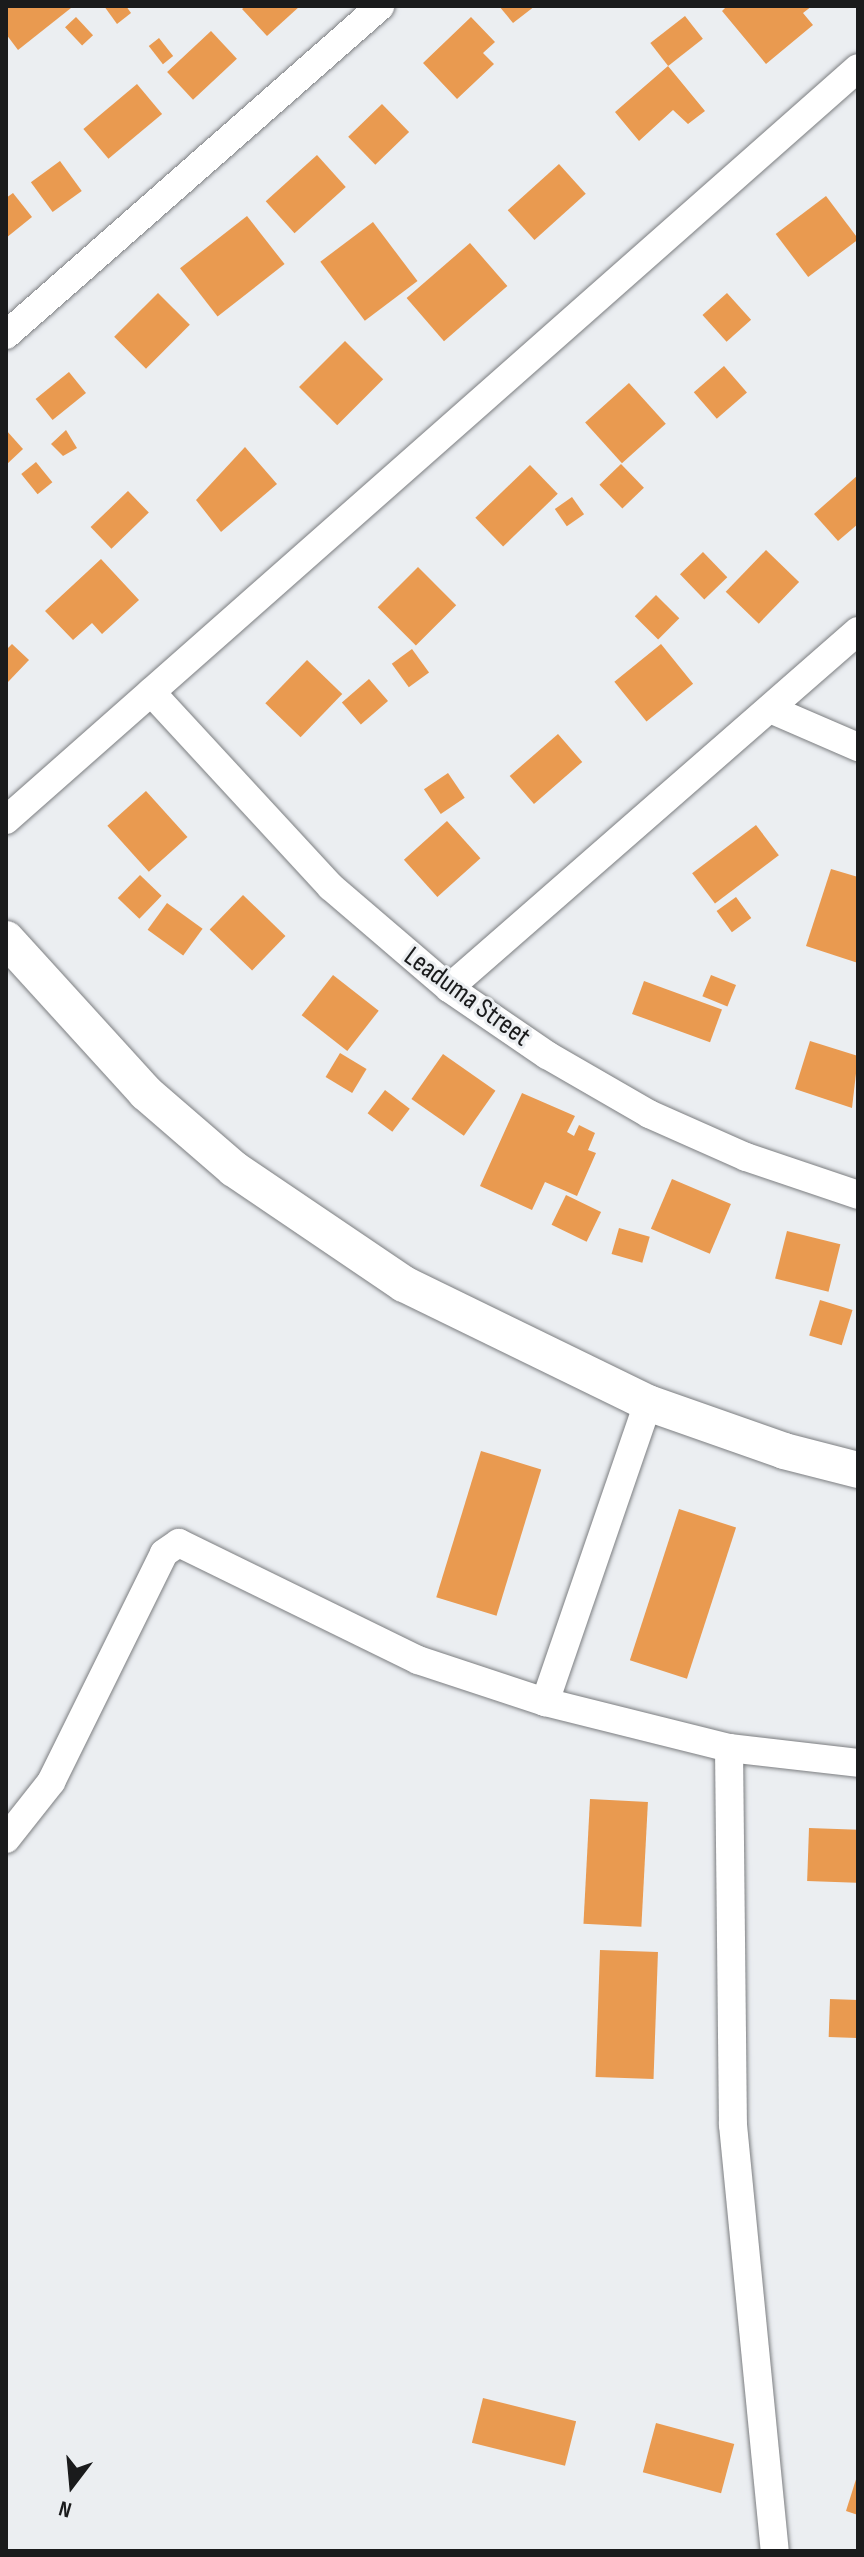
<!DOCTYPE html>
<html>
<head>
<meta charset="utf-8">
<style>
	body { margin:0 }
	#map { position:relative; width:864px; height:2557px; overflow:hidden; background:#ebeef1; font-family:"Sofia Sans Condensed",sans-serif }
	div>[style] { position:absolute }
	.building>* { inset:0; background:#e99a50; transform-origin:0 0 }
	.roads { filter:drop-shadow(0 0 2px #7c7e81) drop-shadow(0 0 2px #7c7e81) }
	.minor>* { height:28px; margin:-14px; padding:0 14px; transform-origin:14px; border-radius:14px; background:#fff }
	.major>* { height:36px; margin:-18px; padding:0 18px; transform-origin:18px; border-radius:18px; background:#fff }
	span { translate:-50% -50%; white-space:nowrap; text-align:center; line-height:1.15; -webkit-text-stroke:6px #ebeef1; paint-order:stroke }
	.street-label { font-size:28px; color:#1a1b1c }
	.frame { position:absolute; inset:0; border:8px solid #1a1b1c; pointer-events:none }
	.north { position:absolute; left:32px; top:2445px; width:80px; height:80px; -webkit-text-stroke:6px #ebeef1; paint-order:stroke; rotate:196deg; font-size:22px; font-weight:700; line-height:32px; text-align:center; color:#1a1b1c }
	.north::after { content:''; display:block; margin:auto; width:28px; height:36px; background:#1a1b1c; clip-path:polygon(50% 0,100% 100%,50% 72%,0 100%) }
</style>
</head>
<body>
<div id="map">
	<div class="building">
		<div style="clip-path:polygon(6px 6px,70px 6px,71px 8px,18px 50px,6px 34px)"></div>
		<div style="clip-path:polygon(104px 6px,126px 6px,131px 13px,117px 24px)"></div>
		<div style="clip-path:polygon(246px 6px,300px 6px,267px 36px,242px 9px)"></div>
		<div style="clip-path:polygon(499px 6px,535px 6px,513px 23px)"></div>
		<div style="clip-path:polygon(727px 6px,812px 6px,803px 13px,813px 25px,766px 64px,722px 11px)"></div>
		<div style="left:685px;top:16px;width:29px;height:44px;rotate:52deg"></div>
		<div style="left:76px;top:17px;width:25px;height:15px;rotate:47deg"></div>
		<div style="clip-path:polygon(471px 17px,495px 42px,483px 53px,494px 64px,457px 99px,423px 63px)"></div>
		<div style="left:211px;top:31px;width:38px;height:60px;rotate:47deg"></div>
		<div style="left:159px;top:38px;width:23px;height:13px;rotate:52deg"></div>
		<div style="clip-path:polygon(668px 66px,705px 111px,688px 124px,673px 110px,639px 141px,615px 112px)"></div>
		<div style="left:137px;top:84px;width:39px;height:70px;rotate:50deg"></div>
		<div style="left:382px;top:104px;width:39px;height:47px;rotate:46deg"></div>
		<div style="left:317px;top:155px;width:43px;height:69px;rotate:48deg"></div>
		<div style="left:60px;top:161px;width:37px;height:36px;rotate:54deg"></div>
		<div style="left:559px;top:164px;width:40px;height:69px;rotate:48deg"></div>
		<div style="clip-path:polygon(13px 193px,32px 217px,6px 238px,6px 198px)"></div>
		<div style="left:826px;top:196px;width:54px;height:63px;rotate:53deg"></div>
		<div style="left:247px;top:216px;width:61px;height:85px;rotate:52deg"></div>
		<div style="left:373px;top:222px;width:74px;height:66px;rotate:53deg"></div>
		<div style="left:470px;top:243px;width:57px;height:84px;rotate:49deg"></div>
		<div style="left:158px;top:293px;width:45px;height:62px;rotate:45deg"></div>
		<div style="left:727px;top:293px;width:36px;height:33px;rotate:48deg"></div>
		<div style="left:345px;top:341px;width:54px;height:65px;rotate:45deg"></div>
		<div style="left:724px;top:366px;width:35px;height:40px;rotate:49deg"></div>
		<div style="left:69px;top:372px;width:27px;height:43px;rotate:51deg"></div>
		<div style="left:629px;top:383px;width:55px;height:59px;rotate:48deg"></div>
		<div style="clip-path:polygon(6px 430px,23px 449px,6px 465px)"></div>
		<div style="clip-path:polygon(66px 430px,77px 448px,63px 456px,51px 444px)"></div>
		<div style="clip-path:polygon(245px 447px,277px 484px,221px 532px,196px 500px)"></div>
		<div style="left:36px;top:462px;width:26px;height:19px;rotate:51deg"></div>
		<div style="left:621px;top:464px;width:33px;height:30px;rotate:46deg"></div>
		<div style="left:530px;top:465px;width:40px;height:76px;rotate:46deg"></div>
		<div style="clip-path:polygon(858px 475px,858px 524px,838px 541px,814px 514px)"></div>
		<div style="left:128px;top:491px;width:30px;height:52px;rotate:46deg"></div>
		<div style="left:572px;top:497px;width:21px;height:21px;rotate:55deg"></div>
		<div style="left:766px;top:550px;width:46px;height:58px;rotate:44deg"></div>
		<div style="left:703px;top:552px;width:35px;height:32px;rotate:46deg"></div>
		<div style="clip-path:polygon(101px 559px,139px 600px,102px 634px,92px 623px,73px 640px,45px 611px)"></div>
		<div style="left:418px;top:567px;width:54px;height:57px;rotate:45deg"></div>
		<div style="left:656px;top:595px;width:33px;height:30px;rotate:45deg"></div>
		<div style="clip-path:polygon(12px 644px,29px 660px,8px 682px,6px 650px)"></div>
		<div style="left:661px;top:644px;width:51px;height:60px;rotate:51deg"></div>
		<div style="left:412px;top:649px;width:29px;height:25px;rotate:54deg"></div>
		<div style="left:307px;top:660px;width:49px;height:60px;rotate:44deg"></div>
		<div style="left:369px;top:679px;width:29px;height:36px;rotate:49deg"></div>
		<div style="left:558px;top:734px;width:37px;height:64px;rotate:49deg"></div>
		<div style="left:448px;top:773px;width:30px;height:29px;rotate:56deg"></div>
		<div style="left:146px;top:791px;width:62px;height:52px;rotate:48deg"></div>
		<div style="left:447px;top:821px;width:50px;height:58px;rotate:48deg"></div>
		<div style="left:756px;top:825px;width:38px;height:80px;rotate:53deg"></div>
		<div style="clip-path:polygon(831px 869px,858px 877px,858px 963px,806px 946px)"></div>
		<div style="left:140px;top:875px;width:30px;height:32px;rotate:44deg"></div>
		<div style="left:243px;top:895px;width:59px;height:48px;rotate:44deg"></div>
		<div style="left:736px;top:897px;width:26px;height:24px;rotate:54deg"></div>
		<div style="left:167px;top:903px;width:44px;height:33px;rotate:36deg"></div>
		<div style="left:333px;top:975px;width:58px;height:51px;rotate:38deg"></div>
		<div style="left:711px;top:975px;width:27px;height:23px;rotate:22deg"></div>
		<div style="left:644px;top:981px;width:83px;height:35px;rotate:20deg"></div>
		<div style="clip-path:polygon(810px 1041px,858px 1056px,852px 1108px,795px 1089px)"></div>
		<div style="left:340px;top:1053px;width:31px;height:28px;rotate:31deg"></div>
		<div style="left:443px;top:1054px;width:64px;height:55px;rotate:35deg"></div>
		<div style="left:385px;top:1090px;width:31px;height:29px;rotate:37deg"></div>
		<div style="clip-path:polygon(522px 1093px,575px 1116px,567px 1132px,574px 1136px,579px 1125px,595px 1133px,588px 1150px,596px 1153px,577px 1196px,545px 1182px,532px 1210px,480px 1186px)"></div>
		<div style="left:672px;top:1179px;width:64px;height:54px;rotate:23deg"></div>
		<div style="left:566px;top:1195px;width:39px;height:33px;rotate:26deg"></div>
		<div style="left:619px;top:1228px;width:32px;height:27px;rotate:16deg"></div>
		<div style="left:787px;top:1231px;width:55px;height:49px;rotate:14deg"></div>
		<div style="left:820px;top:1300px;width:34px;height:37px;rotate:17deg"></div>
		<div style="left:481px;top:1451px;width:63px;height:153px;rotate:17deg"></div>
		<div style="left:679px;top:1509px;width:60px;height:159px;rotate:18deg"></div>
		<div style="left:590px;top:1799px;width:58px;height:125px;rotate:3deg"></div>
		<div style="left:809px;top:1828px;width:49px;height:53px;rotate:2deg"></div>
		<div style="left:600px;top:1950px;width:58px;height:127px;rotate:2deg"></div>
		<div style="left:830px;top:1999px;width:28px;height:38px;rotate:2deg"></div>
		<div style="left:483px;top:2398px;width:96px;height:46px;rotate:14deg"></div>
		<div style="left:656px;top:2423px;width:81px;height:51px;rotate:15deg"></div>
		<div style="clip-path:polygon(858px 2473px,858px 2515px,846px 2511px)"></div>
	</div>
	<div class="roads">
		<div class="minor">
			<div style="left:6px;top:335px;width:498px;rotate:-41.3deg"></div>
			<div style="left:151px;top:692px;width:265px;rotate:47.3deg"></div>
			<div style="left:331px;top:887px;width:155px;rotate:40.6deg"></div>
			<div style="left:449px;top:988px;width:119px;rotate:34.4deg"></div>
			<div style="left:547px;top:1055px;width:118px;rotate:30deg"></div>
			<div style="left:649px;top:1114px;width:106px;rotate:23.9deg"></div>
			<div style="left:746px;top:1157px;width:118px;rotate:18.7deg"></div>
			<div style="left:770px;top:709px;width:96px;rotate:23.4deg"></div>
			<div style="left:6px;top:820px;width:1136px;rotate:-41.43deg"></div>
			<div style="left:449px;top:988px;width:543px;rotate:-41.12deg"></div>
			<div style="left:545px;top:1702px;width:316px;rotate:-71deg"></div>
			<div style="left:729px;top:1748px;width:377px;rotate:89.4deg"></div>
			<div style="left:733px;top:2125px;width:428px;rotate:84.4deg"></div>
			<div style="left:6px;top:1839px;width:73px;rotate:-51.7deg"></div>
			<div style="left:51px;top:1782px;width:255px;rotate:-63.7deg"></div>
			<div style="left:164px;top:1553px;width:18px;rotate:-34deg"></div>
			<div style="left:179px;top:1543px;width:266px;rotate:26.1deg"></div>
			<div style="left:418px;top:1660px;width:134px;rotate:18.3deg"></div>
			<div style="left:545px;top:1702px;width:190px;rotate:14deg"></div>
			<div style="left:729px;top:1748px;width:130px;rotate:6.6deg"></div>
		</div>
		<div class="major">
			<div style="left:6px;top:939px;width:208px;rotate:47.7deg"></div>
			<div style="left:146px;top:1093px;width:116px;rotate:40.8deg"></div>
			<div style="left:234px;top:1169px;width:205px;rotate:34.1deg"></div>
			<div style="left:404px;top:1284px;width:271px;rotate:26deg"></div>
			<div style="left:648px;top:1403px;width:144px;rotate:19.4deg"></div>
			<div style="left:784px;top:1451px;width:76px;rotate:14.4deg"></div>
		</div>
	</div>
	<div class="street-label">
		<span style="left:467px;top:997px;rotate:36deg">Leaduma Street</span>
	</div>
	<div class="frame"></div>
	<div class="north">N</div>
</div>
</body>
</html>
